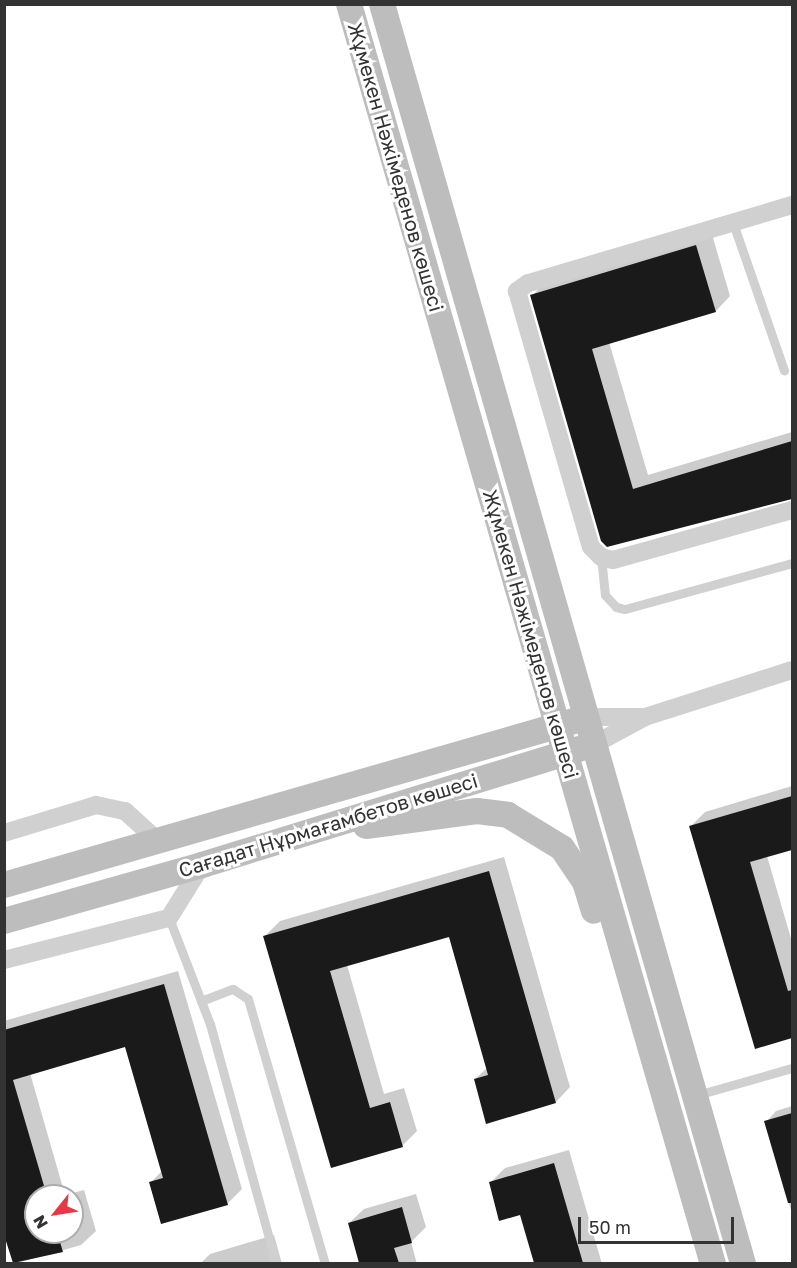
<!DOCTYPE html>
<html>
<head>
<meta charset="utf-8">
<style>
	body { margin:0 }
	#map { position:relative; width:797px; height:1268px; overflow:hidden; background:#fff; font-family:"Golos Text",sans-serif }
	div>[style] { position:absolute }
	.shadow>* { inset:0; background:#0003 }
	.building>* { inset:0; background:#1a1a1a }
	.lane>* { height:9px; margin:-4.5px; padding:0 4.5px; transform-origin:4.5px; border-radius:4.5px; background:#d0d0d0 }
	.street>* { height:18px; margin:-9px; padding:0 9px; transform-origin:9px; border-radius:9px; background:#d0d0d0 }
	.secondary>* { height:26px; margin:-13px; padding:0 13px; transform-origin:13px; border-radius:13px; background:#bdbdbd }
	span { translate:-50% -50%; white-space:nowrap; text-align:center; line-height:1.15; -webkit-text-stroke:6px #fff; paint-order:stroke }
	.street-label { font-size:20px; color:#333 }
	.frame { position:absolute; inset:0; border:6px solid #333; pointer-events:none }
	.north { position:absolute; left:24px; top:1184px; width:60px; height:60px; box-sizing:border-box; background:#fff; border:2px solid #adadad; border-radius:50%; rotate:240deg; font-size:16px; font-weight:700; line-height:24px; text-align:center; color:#333 }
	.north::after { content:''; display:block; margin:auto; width:21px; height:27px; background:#e63946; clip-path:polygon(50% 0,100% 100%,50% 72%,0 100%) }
	.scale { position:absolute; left:578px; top:1217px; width:156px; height:27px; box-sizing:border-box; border:3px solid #333; border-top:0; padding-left:8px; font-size:18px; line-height:21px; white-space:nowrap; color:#333; -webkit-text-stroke:4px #fff; paint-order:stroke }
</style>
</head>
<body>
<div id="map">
	<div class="shadow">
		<div style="clip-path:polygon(711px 231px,730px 296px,716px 311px,609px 342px,648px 475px,792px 432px,792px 498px,607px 545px,532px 296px,546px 281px)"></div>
		<div style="clip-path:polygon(792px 786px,792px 848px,767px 856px,792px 942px,792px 1037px,756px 1048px,690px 827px,705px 812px)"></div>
		<div style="clip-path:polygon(504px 857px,570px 1087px,556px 1102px,475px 1079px,488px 1067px,450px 935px,347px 965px,384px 1094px,404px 1088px,417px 1131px,402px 1146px,332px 1166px,265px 936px,280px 921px)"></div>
		<div style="clip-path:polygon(evenodd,178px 971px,242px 1189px,227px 1204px,151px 1182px,162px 1171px,126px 1046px,30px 1073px,65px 1195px,84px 1190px,96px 1231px,81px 1245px,14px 1264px,4px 1230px,4px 1021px,178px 971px,36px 1196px,72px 1196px,72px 1232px,36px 1232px,36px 1196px)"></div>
		<div style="clip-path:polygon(792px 1106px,792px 1214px,766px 1122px,776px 1111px)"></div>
		<div style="clip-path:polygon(569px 1150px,602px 1264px,535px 1264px,521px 1213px,490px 1183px,505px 1168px)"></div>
		<div style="clip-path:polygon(416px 1194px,426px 1227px,411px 1242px,417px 1264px,361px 1264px,349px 1223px,364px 1209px)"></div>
		<div style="clip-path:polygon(274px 1235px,282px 1264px,200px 1264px,210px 1254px)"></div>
	</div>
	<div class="building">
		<div style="clip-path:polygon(696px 245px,716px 312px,592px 349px,633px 489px,792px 441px,792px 499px,607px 547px,601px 541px,530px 295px)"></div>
		<div style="clip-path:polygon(792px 796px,792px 850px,750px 862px,788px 991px,792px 990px,792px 1038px,755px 1049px,689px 826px)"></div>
		<div style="clip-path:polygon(489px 871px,556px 1103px,486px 1124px,474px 1079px,488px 1075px,449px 937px,330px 971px,370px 1108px,390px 1102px,403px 1147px,331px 1168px,263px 936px)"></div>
		<div style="clip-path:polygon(164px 984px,228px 1205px,161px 1224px,149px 1182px,163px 1178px,125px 1047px,13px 1080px,47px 1196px,36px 1196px,36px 1232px,57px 1232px,63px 1252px,13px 1263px,4px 1235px,4px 1030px)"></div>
		<div style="clip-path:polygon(792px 1113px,792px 1203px,788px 1203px,764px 1121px)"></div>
		<div style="clip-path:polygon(554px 1163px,583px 1263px,534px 1263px,520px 1215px,499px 1221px,489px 1182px)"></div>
		<div style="clip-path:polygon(402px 1207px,412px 1243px,394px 1248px,399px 1263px,359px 1263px,348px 1223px)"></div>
	</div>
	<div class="lane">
		<div style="left:733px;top:223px;width:156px;rotate:70.9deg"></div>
		<div style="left:601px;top:557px;width:38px;rotate:84deg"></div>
		<div style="left:605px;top:595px;width:16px;rotate:47deg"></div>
		<div style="left:616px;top:607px;width:9px;rotate:13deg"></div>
		<div style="left:625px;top:609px;width:173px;rotate:-15.4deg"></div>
		<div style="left:169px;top:918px;width:114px;rotate:68.9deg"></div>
		<div style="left:210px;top:1024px;width:249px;rotate:74.6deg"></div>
		<div style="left:201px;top:1001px;width:34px;rotate:-21deg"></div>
		<div style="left:233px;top:989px;width:18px;rotate:34deg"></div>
		<div style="left:248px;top:999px;width:276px;rotate:73.8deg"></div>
		<div style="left:697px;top:1095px;width:99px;rotate:-15.9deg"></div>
	</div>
	<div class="street">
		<div style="left:792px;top:205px;width:275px;rotate:163.5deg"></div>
		<div style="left:528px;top:283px;width:14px;rotate:144deg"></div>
		<div style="left:517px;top:291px;width:266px;rotate:73.9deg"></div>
		<div style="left:591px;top:547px;width:14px;rotate:45deg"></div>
		<div style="left:601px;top:557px;width:12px;rotate:14deg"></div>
		<div style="left:613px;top:560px;width:186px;rotate:-15.6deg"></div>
		<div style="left:586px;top:717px;width:58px"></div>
		<div style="left:593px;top:745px;width:59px;rotate:-28.3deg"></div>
		<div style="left:645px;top:717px;width:154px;rotate:-17.7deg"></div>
		<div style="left:4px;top:833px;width:96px;rotate:-16.9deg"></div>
		<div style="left:96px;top:805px;width:30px;rotate:12deg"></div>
		<div style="left:125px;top:811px;width:46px;rotate:42.4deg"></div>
		<div style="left:4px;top:960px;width:170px;rotate:-14.3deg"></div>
		<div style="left:169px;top:918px;width:62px;rotate:-58.1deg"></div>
	</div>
	<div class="secondary">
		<div style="left:349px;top:4px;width:1312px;rotate:73.89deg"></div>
		<div style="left:382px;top:4px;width:1311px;rotate:74.01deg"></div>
		<div style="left:366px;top:826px;width:112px;rotate:-7.7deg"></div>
		<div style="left:477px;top:811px;width:31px;rotate:7deg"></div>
		<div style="left:508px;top:815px;width:63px;rotate:31.4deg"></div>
		<div style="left:562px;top:848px;width:41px;rotate:55.9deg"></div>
		<div style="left:585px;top:882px;width:30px;rotate:73deg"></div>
		<div style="left:4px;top:885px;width:593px;rotate:-16.05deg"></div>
		<div style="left:4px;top:921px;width:206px;rotate:-15.8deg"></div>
		<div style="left:202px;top:865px;width:394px;rotate:-17.1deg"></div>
	</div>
	<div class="street-label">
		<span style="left:396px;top:167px;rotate:74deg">Жұмекен Нәжімеденов көшесі</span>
		<span style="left:531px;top:634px;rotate:74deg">Жұмекен Нәжімеденов көшесі</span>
		<span style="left:328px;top:825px;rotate:-17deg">Сағадат Нұрмағамбетов көшесі</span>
	</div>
	<div class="frame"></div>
	<div class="north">N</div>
	<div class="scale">50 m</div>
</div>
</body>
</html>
